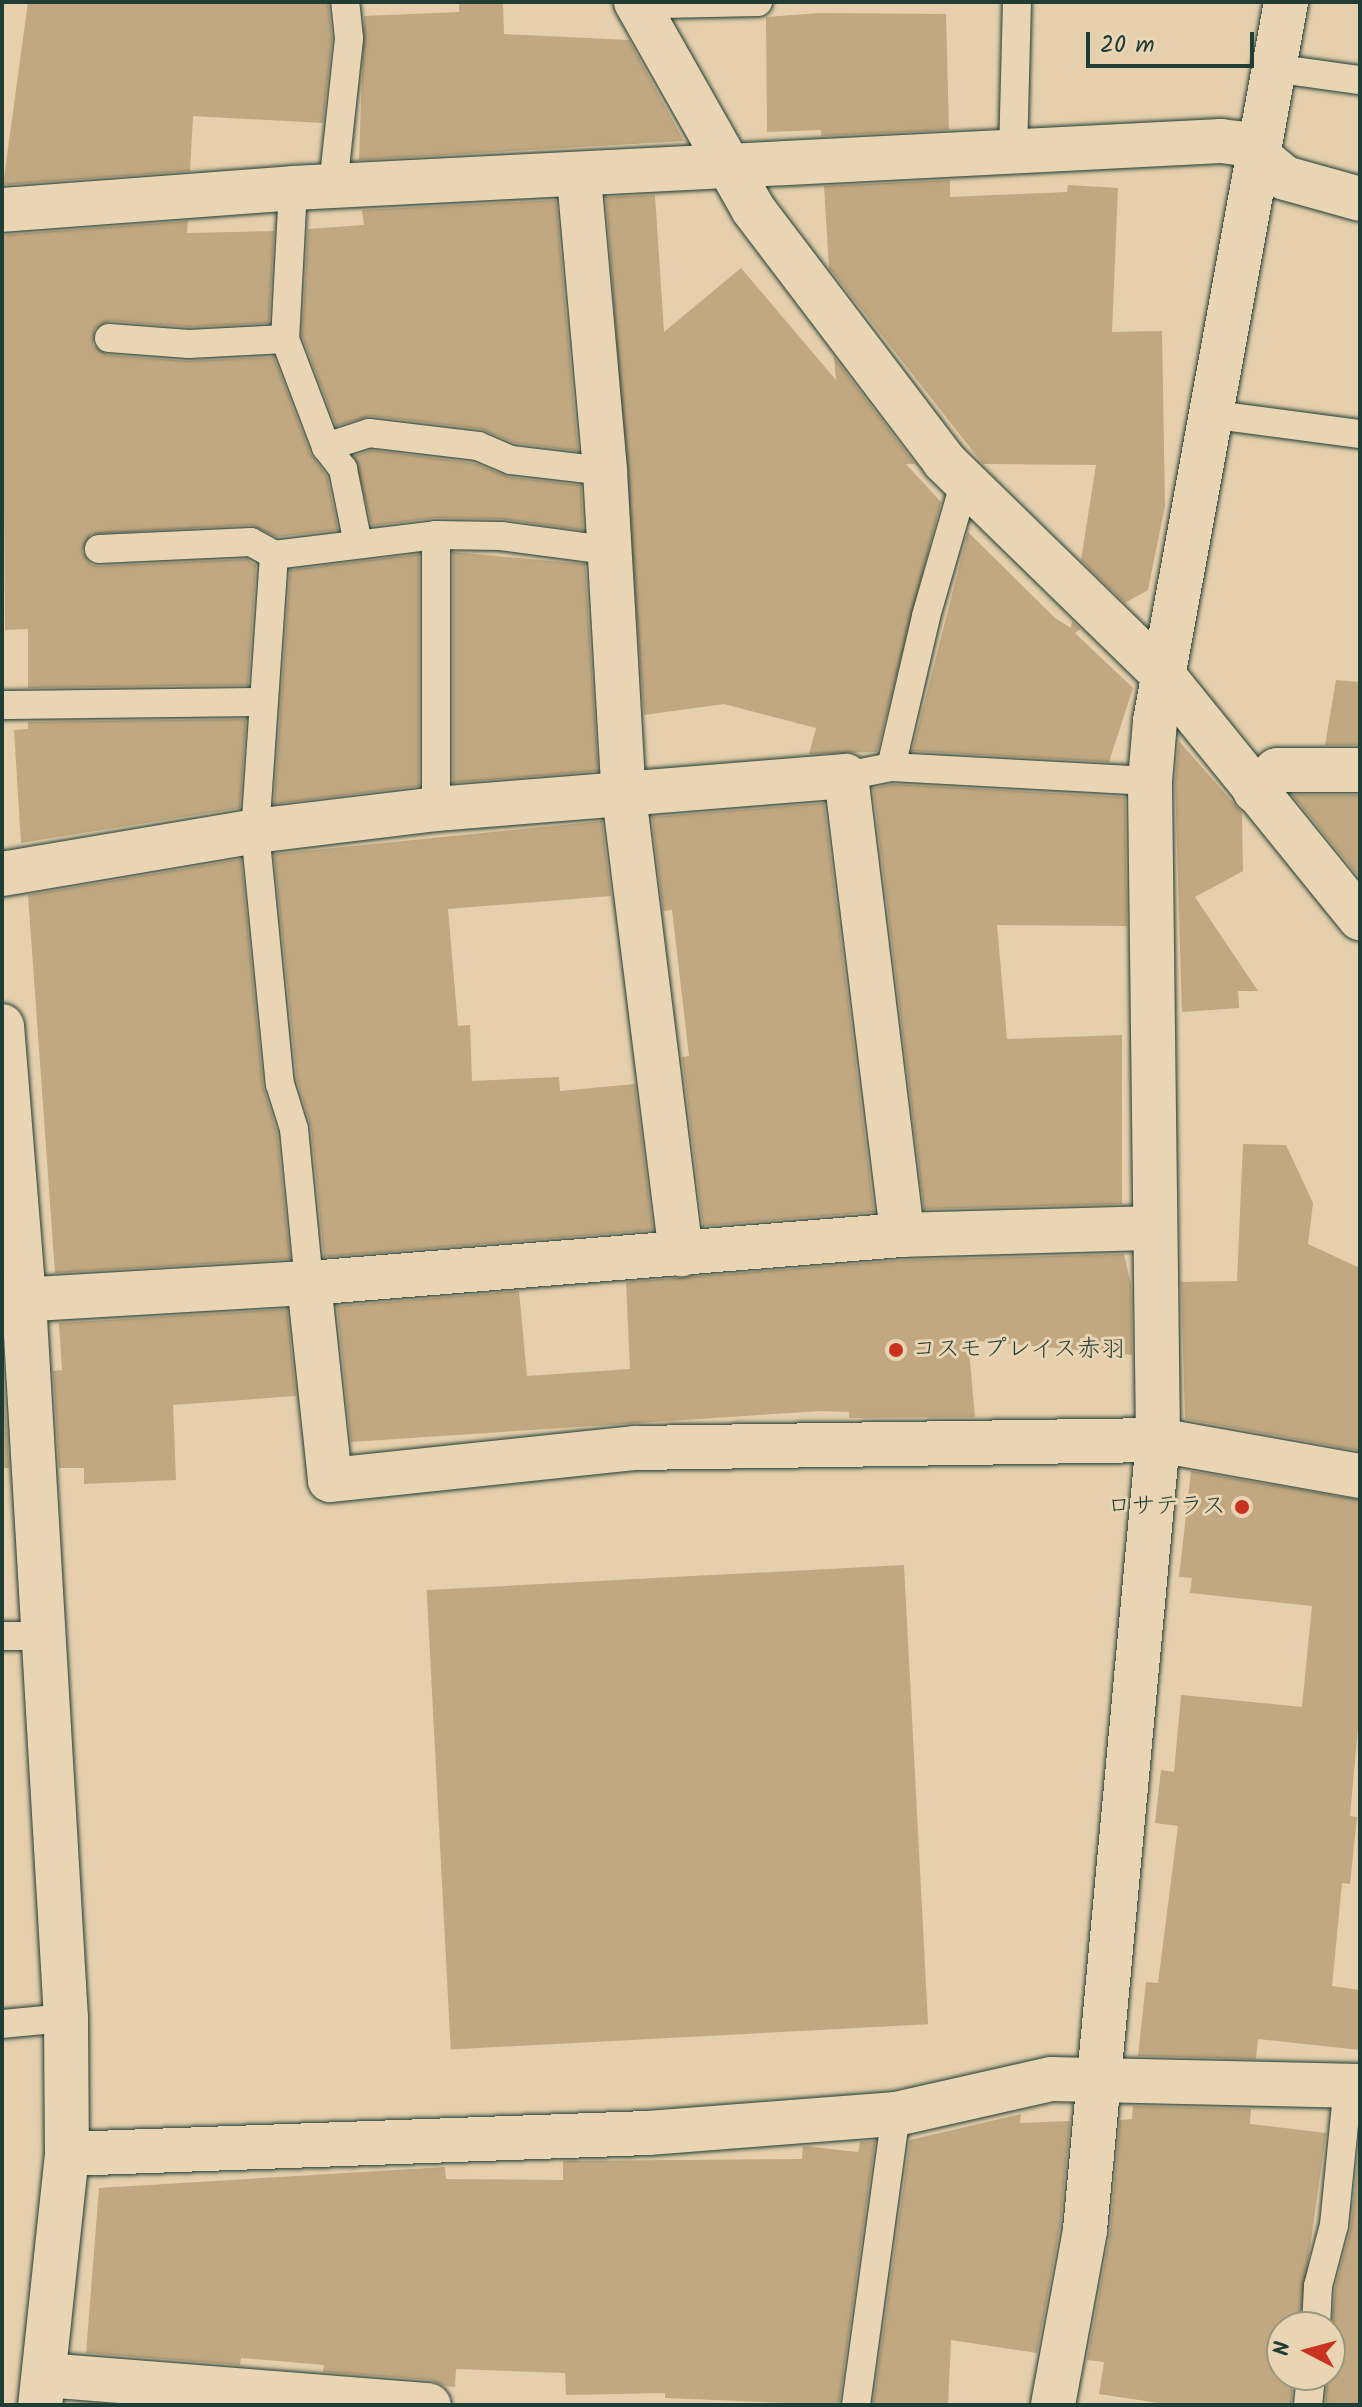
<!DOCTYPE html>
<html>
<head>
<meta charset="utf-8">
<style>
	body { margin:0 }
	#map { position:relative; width:1362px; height:2407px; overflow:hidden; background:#e6cfac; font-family:Kalam,"Klee One",sans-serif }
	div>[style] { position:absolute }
	.building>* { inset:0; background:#c2a881; transform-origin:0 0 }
	.roads { filter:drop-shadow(0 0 2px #1f3d34) drop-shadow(0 0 2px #1f3d34) }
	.lane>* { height:28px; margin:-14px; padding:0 14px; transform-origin:14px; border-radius:14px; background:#e9d5b3 }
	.street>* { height:44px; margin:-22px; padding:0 22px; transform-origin:22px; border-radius:22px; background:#e9d5b3 }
	.dots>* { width:22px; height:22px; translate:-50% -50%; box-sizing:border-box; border:4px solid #e9d5b3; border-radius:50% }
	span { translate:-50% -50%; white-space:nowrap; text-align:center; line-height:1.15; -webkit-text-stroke:6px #e9d5b3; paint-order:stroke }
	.poi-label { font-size:24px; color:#1f3d34 }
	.left { translate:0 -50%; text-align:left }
	.right { translate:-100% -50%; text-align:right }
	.frame { position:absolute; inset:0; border:4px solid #1f3d34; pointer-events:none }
	.north { position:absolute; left:1266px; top:2311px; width:80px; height:80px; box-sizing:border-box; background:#e9d5b3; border:2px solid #989880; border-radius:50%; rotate:276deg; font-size:22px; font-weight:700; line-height:32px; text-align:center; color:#1f3d34 }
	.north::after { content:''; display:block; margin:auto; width:28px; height:36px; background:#c8321e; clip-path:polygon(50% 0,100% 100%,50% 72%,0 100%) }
	.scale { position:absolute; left:1086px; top:32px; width:168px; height:36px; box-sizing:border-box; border:4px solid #1f3d34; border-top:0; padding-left:10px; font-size:24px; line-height:28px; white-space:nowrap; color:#1f3d34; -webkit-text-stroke:6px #e9d5b3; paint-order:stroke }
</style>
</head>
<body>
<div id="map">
	<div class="building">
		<div style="clip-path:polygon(28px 2px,328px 2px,332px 38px,323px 123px,193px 116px,190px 171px,3px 185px)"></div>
		<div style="clip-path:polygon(459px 2px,503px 2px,504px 34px,629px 40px,684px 141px,359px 160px,364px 16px,459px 12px)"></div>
		<div style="clip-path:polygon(820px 13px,946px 14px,949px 130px,821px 136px,821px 130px,767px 132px,766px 17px)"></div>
		<div style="clip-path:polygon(950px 180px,950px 197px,1067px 192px,1068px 185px,1118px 188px,1112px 332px,1162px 331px,1165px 506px,1148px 590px,1125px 603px,1081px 560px,1096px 465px,983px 464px,829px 268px,824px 186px)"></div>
		<div style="clip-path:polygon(655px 195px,664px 332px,741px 268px,836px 380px,834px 357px,915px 464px,906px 464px,941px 502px,877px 752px,809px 754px,816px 728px,724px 704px,644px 715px,606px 197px)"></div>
		<div style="clip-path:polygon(556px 200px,578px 451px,515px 443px,480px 429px,371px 416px,336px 426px,302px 336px,308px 229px,364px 225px,362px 210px)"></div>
		<div style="clip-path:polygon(188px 221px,187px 233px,274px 231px,269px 323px,189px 327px,109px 321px,95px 329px,93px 345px,108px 355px,188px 361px,274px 357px,310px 453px,327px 476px,338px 530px,277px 537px,250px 525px,91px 534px,82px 551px,91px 564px,99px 566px,247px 559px,256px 565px,248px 685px,28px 688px,28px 629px,5px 630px,2px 235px)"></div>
		<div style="clip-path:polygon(371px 450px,474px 463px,509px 477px,581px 485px,583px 530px,501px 519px,434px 518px,372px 526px,354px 456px)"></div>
		<div style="clip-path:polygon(968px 532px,1055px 618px,1071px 628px,1072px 621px,1080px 629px,1075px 633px,1133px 688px,1109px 762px,912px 751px)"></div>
		<div style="clip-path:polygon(453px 552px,585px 564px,598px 771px,453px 783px)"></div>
		<div style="clip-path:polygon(419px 554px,419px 786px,274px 804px,290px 570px)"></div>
		<div style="clip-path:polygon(1336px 680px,1360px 682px,1360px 745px,1325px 745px)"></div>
		<div style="clip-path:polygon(246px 719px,240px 808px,21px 843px,14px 730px,28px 729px,28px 722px)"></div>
		<div style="clip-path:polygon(1179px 741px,1242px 813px,1243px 871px,1195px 897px,1258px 991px,1238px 991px,1239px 1008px,1182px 1012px,1175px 782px)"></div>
		<div style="clip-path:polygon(892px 784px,1125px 797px,1127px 926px,997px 925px,1007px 1039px,1122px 1035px,1122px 1204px,924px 1209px,873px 788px)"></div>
		<div style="clip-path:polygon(1292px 795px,1360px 795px,1360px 878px)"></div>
		<div style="clip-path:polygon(824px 803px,874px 1212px,703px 1226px,682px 1057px,689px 1056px,672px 910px,663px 911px,652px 817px)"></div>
		<div style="clip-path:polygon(602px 821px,611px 896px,448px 909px,458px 1026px,470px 1025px,472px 1081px,559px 1077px,560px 1091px,635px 1084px,653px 1230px,324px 1257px,311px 1127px,297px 1081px,274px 854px)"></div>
		<div style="clip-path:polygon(241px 859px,263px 1086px,277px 1132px,290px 1259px,55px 1273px,28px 895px)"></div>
		<div style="clip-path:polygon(1243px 1144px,1286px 1145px,1313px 1203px,1308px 1244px,1360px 1268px,1360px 1451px,1185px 1419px,1181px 1282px,1237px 1281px)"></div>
		<div style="clip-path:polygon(1124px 1254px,1131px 1284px,1132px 1355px,968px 1340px,975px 1417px,849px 1418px,849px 1412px,820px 1411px,351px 1442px,337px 1306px,519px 1291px,527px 1376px,630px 1369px,626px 1282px,903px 1260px)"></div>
		<div style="clip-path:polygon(287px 1309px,296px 1396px,173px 1405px,176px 1480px,84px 1484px,84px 1468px,59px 1468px,53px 1371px,62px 1370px,59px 1323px)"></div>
		<div style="clip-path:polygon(2px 1372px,3px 1372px,9px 1468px,2px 1468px)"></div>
		<div style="clip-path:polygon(1191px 1471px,1360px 1500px,1360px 1707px,1350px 1816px,1357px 1817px,1350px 1884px,1342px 1883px,1332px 1986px,1360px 1990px,1360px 2050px,1258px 2039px,1256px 2059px,1138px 2056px,1146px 1982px,1158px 1983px,1178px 1826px,1155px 1823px,1161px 1770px,1174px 1772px,1181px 1695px,1302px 1707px,1312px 1606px,1190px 1593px,1192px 1578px,1179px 1577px)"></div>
		<div style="left:904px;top:1565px;width:460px;height:478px;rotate:87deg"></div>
		<div style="clip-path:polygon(1133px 2106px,1251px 2109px,1250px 2124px,1326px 2133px,1299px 2327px,1282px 2327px,1282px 2375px,1294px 2375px,1291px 2405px,1172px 2405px,1099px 2394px,1104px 2362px,1087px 2360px,1110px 2234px,1120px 2120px,1132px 2119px)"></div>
		<div style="clip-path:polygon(1021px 2114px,1020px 2123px,1070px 2121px,1060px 2227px,1037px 2353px,951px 2340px,948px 2405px,873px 2405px,910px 2140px)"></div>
		<div style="clip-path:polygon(1360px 2137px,1360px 2405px,1325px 2405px,1335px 2289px,1351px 2227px)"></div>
		<div style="clip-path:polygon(875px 2141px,839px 2405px,665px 2398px,665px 2393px,566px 2395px,565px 2373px,456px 2369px,455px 2387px,445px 2386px,431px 2380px,323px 2372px,324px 2365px,241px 2358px,240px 2365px,86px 2353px,99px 2188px,445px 2167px,446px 2179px,563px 2180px,563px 2161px,802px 2159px,803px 2146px,858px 2152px,860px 2142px)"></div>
	</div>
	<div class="roads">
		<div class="lane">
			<div style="left:642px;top:13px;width:22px;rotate:-24deg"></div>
			<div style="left:662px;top:4px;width:96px;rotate:-1.2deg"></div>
			<div style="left:1273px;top:68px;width:88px;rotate:7.9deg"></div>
			<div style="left:1013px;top:154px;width:152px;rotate:-88.5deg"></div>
			<div style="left:333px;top:186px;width:149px;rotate:-83.8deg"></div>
			<div style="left:349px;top:38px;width:36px;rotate:-96deg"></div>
			<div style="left:293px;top:188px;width:151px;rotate:93deg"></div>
			<div style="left:285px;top:339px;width:116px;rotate:69.2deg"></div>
			<div style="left:326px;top:447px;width:28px;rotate:52deg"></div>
			<div style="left:343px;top:469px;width:76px;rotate:78.7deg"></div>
			<div style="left:109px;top:338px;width:80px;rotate:4.3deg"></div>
			<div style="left:189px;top:344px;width:96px;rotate:-3deg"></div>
			<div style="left:1208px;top:414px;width:153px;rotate:7.5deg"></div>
			<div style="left:326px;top:447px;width:45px;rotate:-18deg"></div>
			<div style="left:369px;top:433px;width:110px;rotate:6.8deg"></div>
			<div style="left:478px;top:446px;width:36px;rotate:23deg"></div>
			<div style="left:511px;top:460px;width:95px;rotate:6.7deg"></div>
			<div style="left:436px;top:535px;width:274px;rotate:90deg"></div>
			<div style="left:99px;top:549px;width:152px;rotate:-2.6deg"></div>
			<div style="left:251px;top:542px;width:26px;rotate:29deg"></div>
			<div style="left:274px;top:555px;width:163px;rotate:-7deg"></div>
			<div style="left:436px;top:535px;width:65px;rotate:0.9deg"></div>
			<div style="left:501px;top:536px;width:106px;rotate:7.6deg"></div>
			<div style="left:274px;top:555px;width:277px;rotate:93.9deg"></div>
			<div style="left:255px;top:831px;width:254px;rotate:84.4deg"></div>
			<div style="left:280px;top:1084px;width:47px;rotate:72.7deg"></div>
			<div style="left:294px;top:1129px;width:155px;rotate:84.4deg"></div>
			<div style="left:2px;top:705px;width:260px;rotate:-0.7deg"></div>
			<div style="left:891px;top:767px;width:155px;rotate:-76.9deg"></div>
			<div style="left:926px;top:616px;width:141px;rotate:-73.9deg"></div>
			<div style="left:846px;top:776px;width:46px;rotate:-11.3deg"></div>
			<div style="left:891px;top:767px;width:259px;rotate:3.1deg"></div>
			<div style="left:2px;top:1636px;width:40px"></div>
			<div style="left:2px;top:2024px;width:64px;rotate:-5.4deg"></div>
			<div style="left:1316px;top:2327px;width:41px;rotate:-87.2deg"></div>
			<div style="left:1318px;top:2286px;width:63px;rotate:-75.3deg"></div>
			<div style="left:1334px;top:2225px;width:141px;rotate:-84.3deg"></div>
			<div style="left:856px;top:2405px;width:294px;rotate:-82.2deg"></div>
			<div style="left:1308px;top:2405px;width:30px;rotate:-84deg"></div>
		</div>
		<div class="street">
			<div style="left:636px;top:2px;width:238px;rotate:60.5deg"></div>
			<div style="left:753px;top:209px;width:316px;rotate:52.8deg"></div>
			<div style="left:944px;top:461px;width:306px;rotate:44.3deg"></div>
			<div style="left:1163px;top:675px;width:313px;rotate:51deg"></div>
			<div style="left:579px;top:178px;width:294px;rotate:84.9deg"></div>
			<div style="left:605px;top:471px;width:326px;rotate:86.7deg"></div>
			<div style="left:624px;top:796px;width:462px;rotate:82.9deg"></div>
			<div style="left:2px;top:210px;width:292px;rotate:-4.3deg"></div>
			<div style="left:293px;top:188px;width:929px;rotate:-2.9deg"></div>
			<div style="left:1221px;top:141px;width:23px;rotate:7deg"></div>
			<div style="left:1244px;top:144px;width:53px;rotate:39.7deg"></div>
			<div style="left:1285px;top:178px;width:78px;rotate:15.6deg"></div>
			<div style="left:1255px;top:791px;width:30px;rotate:-44deg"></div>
			<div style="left:1277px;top:770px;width:83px"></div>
			<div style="left:2px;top:874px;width:257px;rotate:-9.6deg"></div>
			<div style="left:255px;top:831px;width:182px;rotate:-6.9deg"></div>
			<div style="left:436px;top:809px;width:411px;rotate:-4.6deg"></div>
			<div style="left:846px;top:776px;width:462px;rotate:83deg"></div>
			<div style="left:2px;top:1026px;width:276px;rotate:85.4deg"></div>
			<div style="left:24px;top:1301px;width:718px;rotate:86.65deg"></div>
			<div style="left:66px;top:2018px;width:136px;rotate:89.6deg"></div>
			<div style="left:67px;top:2154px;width:252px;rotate:96.1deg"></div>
			<div style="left:309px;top:1283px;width:198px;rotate:83.9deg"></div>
			<div style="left:330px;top:1480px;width:307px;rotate:-6deg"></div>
			<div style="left:635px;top:1448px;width:523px;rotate:-0.88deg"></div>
			<div style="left:1158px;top:1440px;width:205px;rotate:10.1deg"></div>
			<div style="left:2px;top:1301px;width:308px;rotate:-3.4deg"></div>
			<div style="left:309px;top:1283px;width:595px;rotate:-4.63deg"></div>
			<div style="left:902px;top:1235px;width:251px;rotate:-1.6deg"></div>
			<div style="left:67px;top:2154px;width:581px;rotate:-2.07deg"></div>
			<div style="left:648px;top:2133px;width:249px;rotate:-4.4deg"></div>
			<div style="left:896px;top:2114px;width:159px;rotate:-12.7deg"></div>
			<div style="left:1051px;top:2079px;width:309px;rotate:1.3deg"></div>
			<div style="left:44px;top:2375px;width:386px;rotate:4.5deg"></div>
			<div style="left:1053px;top:2405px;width:178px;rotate:-79.6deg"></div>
			<div style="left:1085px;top:2230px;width:793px;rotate:-84.72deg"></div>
			<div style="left:1158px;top:1440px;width:659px;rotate:-90.7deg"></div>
			<div style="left:1150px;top:781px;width:60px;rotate:-85.2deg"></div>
			<div style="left:1155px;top:721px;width:731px;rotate:-79.67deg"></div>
		</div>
	</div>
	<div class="dots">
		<div style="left:896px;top:1350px;background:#c8321e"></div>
		<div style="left:1242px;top:1507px;background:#c8321e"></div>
	</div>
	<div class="poi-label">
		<span class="left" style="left:912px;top:1350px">コスモプレイス赤羽</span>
		<span class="right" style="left:1226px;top:1507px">ロサテラス</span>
	</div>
	<div class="frame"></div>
	<div class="north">N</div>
	<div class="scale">20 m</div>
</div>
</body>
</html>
